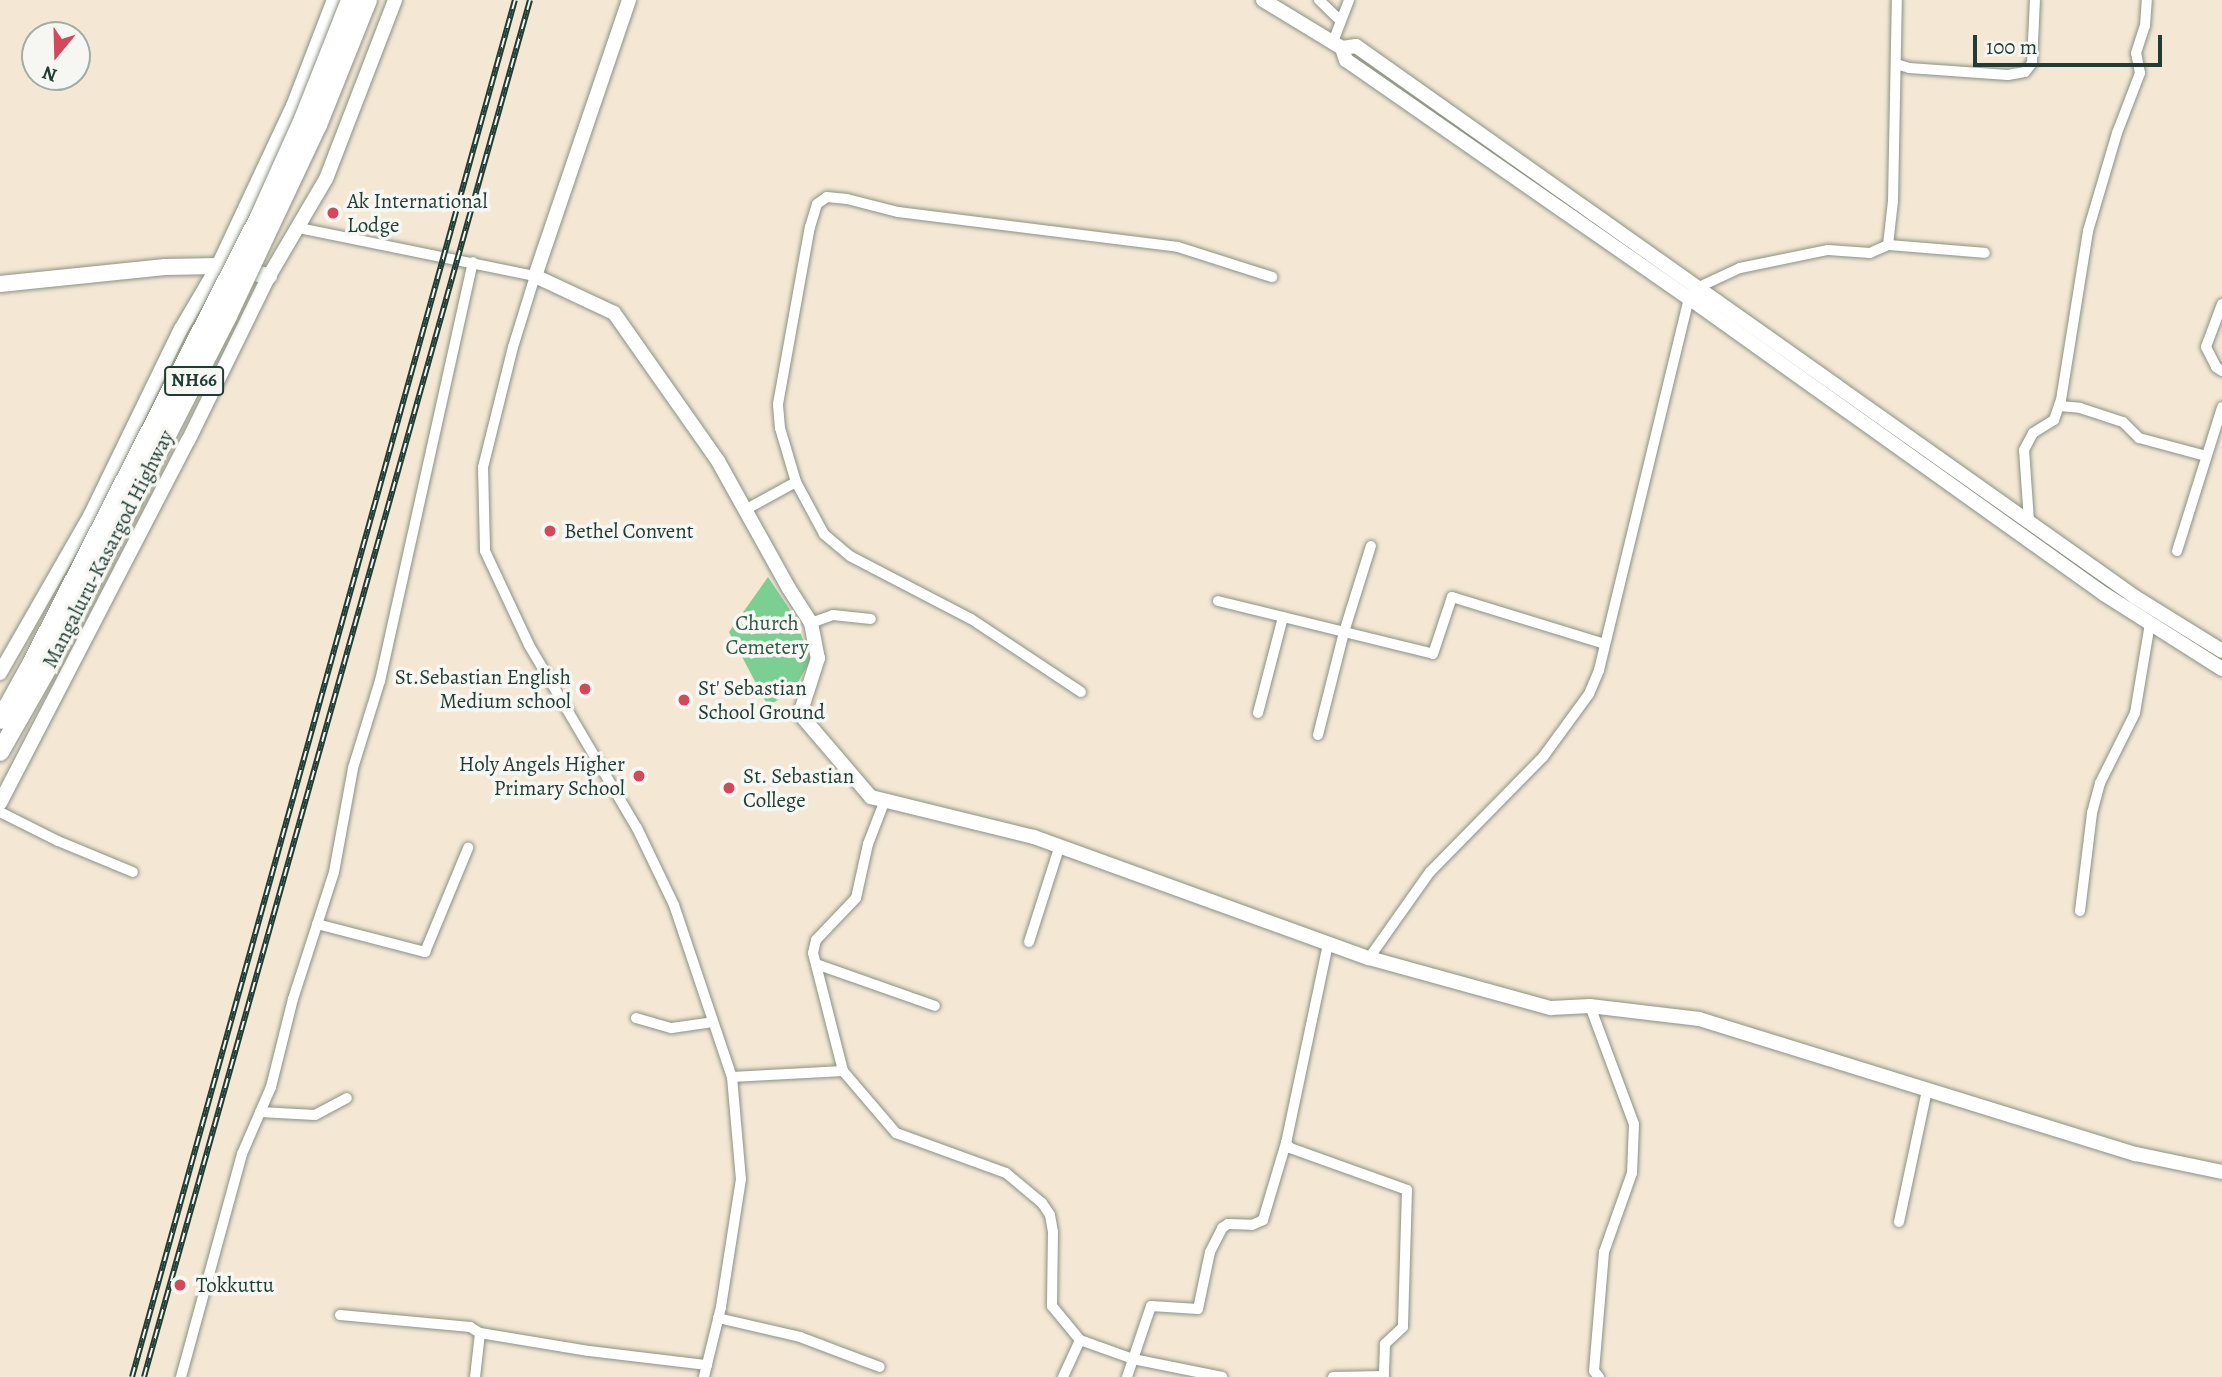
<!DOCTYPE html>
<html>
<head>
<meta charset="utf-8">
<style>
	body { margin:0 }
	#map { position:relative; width:2222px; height:1377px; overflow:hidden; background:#f4e8d5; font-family:Alegreya,serif }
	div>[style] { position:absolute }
	.green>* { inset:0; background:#7bcf93 }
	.roads { filter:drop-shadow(0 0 2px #8a9284) drop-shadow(0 0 2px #8a9284) }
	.minor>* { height:10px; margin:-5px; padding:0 5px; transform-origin:5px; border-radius:5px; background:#fff }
	.tertiary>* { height:14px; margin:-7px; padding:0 7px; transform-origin:7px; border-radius:7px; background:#fff }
	.secondary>* { height:16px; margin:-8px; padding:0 8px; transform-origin:8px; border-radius:8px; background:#fff }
	.rail>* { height:6px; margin-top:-3px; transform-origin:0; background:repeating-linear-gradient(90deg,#f6f6f2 0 10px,#1f3d34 0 20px); box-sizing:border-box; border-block:2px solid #1f3d34 }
	.bridges { filter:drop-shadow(0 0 2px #8a9284) drop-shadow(0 0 2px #8a9284) }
	.trunk-bridge>* { height:18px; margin:-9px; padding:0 9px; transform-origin:9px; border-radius:9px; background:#fff }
	.dots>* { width:19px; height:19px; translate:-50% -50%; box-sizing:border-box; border:4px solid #f6f6f2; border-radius:50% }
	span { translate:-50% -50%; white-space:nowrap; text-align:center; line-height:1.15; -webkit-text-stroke:7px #f6f6f2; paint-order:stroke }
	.shield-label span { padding:2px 5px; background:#f6f6f2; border:2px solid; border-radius:5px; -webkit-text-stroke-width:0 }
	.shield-label { font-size:19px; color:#1f3d34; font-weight:700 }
	.poi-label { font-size:21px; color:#1f3d34 }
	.left { translate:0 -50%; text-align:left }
	.right { translate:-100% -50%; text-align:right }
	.street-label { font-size:21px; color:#1f3d34 }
	.park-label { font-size:21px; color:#315a47 }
	.north { position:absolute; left:21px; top:21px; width:70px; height:70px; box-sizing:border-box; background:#f6f6f2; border:2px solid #a0aca6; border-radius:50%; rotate:199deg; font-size:19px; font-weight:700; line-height:28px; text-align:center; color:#1f3d34 }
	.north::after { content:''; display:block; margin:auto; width:24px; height:32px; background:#d1495b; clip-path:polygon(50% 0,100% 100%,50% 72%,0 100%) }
	.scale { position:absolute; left:1973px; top:35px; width:189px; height:32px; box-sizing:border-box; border:4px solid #1f3d34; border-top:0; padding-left:9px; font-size:21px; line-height:24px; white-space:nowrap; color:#1f3d34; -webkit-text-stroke:5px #f6f6f2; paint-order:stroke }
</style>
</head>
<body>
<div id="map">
	<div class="green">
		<div style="clip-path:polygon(768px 577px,792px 613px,811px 659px,793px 691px,768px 706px,729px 632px)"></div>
	</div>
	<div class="roads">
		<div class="minor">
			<div style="left:1319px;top:0;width:30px;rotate:44deg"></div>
			<div style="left:1333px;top:42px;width:45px;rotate:-69.1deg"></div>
			<div style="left:1896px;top:64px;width:14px;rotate:17deg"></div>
			<div style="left:1909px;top:68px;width:99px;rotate:4deg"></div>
			<div style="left:2008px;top:75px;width:17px;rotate:-10deg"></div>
			<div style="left:2025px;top:72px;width:11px;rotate:-52deg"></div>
			<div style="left:2032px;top:63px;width:63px;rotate:-87.3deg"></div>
			<div style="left:299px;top:228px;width:241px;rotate:11.5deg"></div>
			<div style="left:535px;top:276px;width:74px;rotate:107.2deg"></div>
			<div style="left:513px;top:347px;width:124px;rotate:104deg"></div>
			<div style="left:483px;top:467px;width:84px;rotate:88.6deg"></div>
			<div style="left:485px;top:551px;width:104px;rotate:64.9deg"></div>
			<div style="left:529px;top:645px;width:212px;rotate:59.5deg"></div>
			<div style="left:637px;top:828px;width:85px;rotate:64.3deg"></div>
			<div style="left:674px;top:905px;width:182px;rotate:71.4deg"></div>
			<div style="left:732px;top:1077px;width:102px;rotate:85deg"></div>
			<div style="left:741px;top:1179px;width:130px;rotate:98.9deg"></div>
			<div style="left:721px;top:1307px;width:72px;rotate:103.7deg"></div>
			<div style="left:1888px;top:245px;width:97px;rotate:4.7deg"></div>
			<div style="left:2222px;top:304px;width:46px;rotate:110.4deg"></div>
			<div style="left:2206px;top:347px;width:22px;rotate:63deg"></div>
			<div style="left:2216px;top:367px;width:7px;rotate:34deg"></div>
			<div style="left:2059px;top:406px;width:21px;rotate:5deg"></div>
			<div style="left:2080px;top:408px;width:45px;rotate:18deg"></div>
			<div style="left:2123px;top:422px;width:23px;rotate:45deg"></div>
			<div style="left:2139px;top:438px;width:69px;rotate:15deg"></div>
			<div style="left:745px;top:510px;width:58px;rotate:-28.8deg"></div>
			<div style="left:2029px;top:521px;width:71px;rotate:-94deg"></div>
			<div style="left:2024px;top:450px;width:19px;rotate:-62deg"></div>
			<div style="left:2033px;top:433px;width:25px;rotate:-32deg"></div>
			<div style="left:2054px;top:420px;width:21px;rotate:-71deg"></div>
			<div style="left:2061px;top:400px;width:171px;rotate:-80.9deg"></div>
			<div style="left:2088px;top:231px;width:102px;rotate:-73.5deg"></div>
			<div style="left:2117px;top:133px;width:64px;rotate:-69deg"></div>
			<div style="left:2140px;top:73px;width:20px;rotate:-101deg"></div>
			<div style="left:2136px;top:53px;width:28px;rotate:-72deg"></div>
			<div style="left:2145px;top:26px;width:26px;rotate:-86deg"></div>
			<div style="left:2177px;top:551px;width:151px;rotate:-72.6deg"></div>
			<div style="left:1218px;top:601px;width:221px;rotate:13.8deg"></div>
			<div style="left:1433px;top:654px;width:60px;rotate:-71.6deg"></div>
			<div style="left:1452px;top:597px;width:160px;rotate:17.1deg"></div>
			<div style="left:811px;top:623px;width:23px;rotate:-20deg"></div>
			<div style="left:833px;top:615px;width:38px;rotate:6deg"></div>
			<div style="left:1081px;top:692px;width:132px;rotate:-146.4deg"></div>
			<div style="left:971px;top:619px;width:136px;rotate:-152.5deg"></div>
			<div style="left:850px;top:556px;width:34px;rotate:-140deg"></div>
			<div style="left:824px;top:534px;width:59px;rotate:-118.3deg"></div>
			<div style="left:796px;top:482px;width:56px;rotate:-106.5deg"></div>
			<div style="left:780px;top:428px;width:24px;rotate:-95deg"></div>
			<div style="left:778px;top:404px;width:180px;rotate:-79.8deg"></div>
			<div style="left:810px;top:227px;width:24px;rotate:-73deg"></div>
			<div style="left:817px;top:204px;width:12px;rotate:-35deg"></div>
			<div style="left:827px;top:197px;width:20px;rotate:6deg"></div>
			<div style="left:847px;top:199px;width:53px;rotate:14.3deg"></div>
			<div style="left:898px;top:212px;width:282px;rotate:7.1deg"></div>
			<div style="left:1178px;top:247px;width:99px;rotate:17.7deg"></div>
			<div style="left:1258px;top:713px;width:99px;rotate:-75.4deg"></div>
			<div style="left:1318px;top:735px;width:106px;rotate:-75.8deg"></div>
			<div style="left:1344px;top:632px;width:90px;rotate:-72.6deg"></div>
			<div style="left:885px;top:800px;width:47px;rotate:111.1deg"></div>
			<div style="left:868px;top:844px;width:55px;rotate:102.5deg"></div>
			<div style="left:856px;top:898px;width:58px;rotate:133.6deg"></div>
			<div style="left:816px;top:940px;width:13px;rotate:103deg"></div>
			<div style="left:813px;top:953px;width:122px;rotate:75.7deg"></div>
			<div style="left:843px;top:1071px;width:82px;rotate:49.5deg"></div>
			<div style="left:896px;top:1133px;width:117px;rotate:20deg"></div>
			<div style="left:1006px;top:1173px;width:47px;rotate:39.8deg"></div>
			<div style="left:1042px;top:1203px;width:14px;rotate:56deg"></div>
			<div style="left:1050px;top:1215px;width:17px;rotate:80deg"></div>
			<div style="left:1053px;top:1232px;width:74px;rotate:90.8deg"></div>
			<div style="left:1052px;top:1306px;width:44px;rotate:50.5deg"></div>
			<div style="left:0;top:812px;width:65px;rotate:26.6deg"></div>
			<div style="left:58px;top:841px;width:81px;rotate:22.5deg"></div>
			<div style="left:2080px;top:911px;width:99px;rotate:-83deg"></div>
			<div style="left:2092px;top:813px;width:31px;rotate:-75deg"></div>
			<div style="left:2100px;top:783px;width:78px;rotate:-63.4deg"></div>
			<div style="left:2135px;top:713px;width:91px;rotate:-80.5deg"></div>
			<div style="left:317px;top:924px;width:112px;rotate:14.5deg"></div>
			<div style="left:425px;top:952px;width:113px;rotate:-67.5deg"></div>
			<div style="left:1029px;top:942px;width:99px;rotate:-72.3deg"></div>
			<div style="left:1328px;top:944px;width:203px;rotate:101.9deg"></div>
			<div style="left:1286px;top:1143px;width:6px;rotate:51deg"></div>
			<div style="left:1290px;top:1148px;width:124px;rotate:19.7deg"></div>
			<div style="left:1407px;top:1190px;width:137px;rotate:91.7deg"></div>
			<div style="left:1403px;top:1327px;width:25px;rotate:137deg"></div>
			<div style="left:1385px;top:1344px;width:33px;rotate:92deg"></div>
			<div style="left:1369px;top:958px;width:105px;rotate:-54.7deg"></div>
			<div style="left:1430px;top:872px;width:161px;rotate:-45.5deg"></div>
			<div style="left:1543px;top:757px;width:78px;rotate:-53.9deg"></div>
			<div style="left:1589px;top:694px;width:26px;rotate:-67deg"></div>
			<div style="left:1599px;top:670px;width:383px;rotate:-76.4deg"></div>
			<div style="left:1689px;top:298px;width:15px;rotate:-48deg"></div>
			<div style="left:1699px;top:287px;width:45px;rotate:-24.9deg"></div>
			<div style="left:1740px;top:268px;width:90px;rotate:-11.6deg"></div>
			<div style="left:1828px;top:250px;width:42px;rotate:4.1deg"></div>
			<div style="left:1870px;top:253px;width:20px;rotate:-24deg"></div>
			<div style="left:1888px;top:245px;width:44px;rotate:-83.5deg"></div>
			<div style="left:1893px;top:201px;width:201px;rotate:-88.9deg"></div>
			<div style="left:816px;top:964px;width:126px;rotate:19.4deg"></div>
			<div style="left:1590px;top:1006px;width:126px;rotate:69.6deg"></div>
			<div style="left:1634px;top:1124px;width:49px;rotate:92.3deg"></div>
			<div style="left:1632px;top:1173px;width:84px;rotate:109.5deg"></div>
			<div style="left:1604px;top:1252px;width:119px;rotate:94.8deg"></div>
			<div style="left:1594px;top:1371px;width:8px;rotate:50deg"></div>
			<div style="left:636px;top:1018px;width:37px;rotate:16deg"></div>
			<div style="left:672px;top:1028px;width:41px;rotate:-8.3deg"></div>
			<div style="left:732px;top:1077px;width:111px;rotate:-3.1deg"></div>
			<div style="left:260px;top:1112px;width:55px;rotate:3.1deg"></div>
			<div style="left:315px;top:1115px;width:36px;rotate:-28deg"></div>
			<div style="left:1899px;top:1222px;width:135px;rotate:-78deg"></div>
			<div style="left:340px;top:1315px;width:131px;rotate:5.3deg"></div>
			<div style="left:470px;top:1327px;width:12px;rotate:31deg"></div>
			<div style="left:480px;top:1333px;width:110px;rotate:9.4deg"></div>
			<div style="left:589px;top:1351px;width:119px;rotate:6.8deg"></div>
			<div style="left:718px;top:1318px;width:84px;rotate:13deg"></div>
			<div style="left:800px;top:1337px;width:85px;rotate:20.6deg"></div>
			<div style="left:181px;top:1377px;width:231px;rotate:-74.7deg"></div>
			<div style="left:242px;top:1154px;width:73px;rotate:-66.6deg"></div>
			<div style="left:271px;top:1087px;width:91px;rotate:-76deg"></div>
			<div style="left:293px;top:999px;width:133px;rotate:-72.1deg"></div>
			<div style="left:334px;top:872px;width:106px;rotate:-79.6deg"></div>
			<div style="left:353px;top:768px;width:91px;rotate:-72.8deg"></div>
			<div style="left:380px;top:681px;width:429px;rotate:-77.5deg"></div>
			<div style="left:475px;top:1377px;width:44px;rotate:-83.5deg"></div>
			<div style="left:1063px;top:1377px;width:41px;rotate:-65.3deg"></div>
			<div style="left:1080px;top:1340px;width:56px;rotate:19.7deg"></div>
			<div style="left:1133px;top:1359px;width:91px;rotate:11.4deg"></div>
			<div style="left:1127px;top:1377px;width:75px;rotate:-71.3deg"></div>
			<div style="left:1151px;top:1306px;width:47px;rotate:3.7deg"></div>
			<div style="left:1198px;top:1309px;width:58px;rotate:-78.1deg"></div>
			<div style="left:1210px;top:1252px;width:27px;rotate:-63deg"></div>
			<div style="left:1222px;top:1228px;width:7px;rotate:-34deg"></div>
			<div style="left:1228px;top:1224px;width:24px;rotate:2deg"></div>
			<div style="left:1252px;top:1225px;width:12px;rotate:-24deg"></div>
			<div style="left:1263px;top:1220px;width:80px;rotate:-73.4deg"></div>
			<div style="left:1333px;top:1377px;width:51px;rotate:-1.1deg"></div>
		</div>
		<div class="tertiary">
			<div style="left:629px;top:0;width:292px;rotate:108.8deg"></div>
			<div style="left:535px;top:276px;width:87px;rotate:25.1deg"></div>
			<div style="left:614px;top:313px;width:181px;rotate:54.9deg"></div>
			<div style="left:718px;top:461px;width:144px;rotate:60.9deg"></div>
			<div style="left:788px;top:587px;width:43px;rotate:57.4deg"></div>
			<div style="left:811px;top:623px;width:36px;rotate:79deg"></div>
			<div style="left:818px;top:658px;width:59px;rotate:107.8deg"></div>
			<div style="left:800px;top:714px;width:109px;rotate:49.5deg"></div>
			<div style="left:871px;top:797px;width:168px;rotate:13.8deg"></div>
			<div style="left:1034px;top:837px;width:356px;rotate:19.9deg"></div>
			<div style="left:1369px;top:958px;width:189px;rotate:15.4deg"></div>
			<div style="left:1551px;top:1008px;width:39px;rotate:-3deg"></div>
			<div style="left:1590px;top:1006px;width:110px;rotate:6.8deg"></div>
			<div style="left:1699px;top:1019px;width:457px;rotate:17.2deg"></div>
			<div style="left:2136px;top:1154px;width:88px;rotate:11.8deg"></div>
			<div style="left:1263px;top:0;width:92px;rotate:31.3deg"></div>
			<div style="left:1342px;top:48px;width:14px;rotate:-8deg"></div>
			<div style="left:1356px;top:46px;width:954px;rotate:35.27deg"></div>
			<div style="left:2135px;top:597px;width:102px;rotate:31.8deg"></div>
			<div style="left:1342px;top:48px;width:13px;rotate:72deg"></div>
			<div style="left:1346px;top:60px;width:417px;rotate:34.8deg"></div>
			<div style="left:1689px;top:298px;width:510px;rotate:35.5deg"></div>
			<div style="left:2104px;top:594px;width:140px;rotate:32.4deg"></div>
			<div style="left:0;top:673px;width:181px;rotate:-60.2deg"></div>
			<div style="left:90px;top:516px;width:208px;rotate:-64.1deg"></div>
			<div style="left:181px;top:329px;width:73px;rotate:-59.6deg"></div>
			<div style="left:218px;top:266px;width:177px;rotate:-64.9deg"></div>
			<div style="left:293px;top:106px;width:114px;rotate:-68.9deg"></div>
			<div style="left:0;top:803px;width:408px;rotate:-62.6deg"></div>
			<div style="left:188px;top:441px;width:184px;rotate:-63.9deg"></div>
			<div style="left:269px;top:276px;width:113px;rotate:-59.6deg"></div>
			<div style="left:326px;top:179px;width:192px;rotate:-68.9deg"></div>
		</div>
		<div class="secondary">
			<div style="left:0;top:284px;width:166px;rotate:-5.9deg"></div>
			<div style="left:165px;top:267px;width:53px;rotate:-1.1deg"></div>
			<div style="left:218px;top:266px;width:52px;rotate:11.1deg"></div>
		</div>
	</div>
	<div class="rail">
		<div style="left:132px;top:1377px;width:1429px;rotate:-74.46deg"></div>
		<div style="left:144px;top:1377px;width:1430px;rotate:-74.34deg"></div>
	</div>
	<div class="bridges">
		<div class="trunk-bridge">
			<div style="left:0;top:720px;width:64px;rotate:-61deg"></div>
			<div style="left:31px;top:664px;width:502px;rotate:-62.98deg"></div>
			<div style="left:259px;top:217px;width:107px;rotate:-65.8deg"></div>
			<div style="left:303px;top:119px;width:128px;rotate:-68.4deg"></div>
			<div style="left:0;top:752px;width:99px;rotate:-60.3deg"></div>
			<div style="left:49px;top:666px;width:393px;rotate:-62.9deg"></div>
			<div style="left:228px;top:316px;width:211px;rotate:-64.8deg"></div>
			<div style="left:318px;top:125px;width:135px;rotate:-68.2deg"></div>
		</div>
	</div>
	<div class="dots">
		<div style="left:333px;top:213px;background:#d1495b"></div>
		<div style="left:550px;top:531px;background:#d1495b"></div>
		<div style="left:585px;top:689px;background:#d1495b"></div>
		<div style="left:684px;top:700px;background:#d1495b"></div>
		<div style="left:639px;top:776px;background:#d1495b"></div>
		<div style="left:729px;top:788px;background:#d1495b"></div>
		<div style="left:180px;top:1285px;background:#d1495b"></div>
	</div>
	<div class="shield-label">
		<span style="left:194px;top:381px">NH66</span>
	</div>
	<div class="poi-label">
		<span class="left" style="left:347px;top:213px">Ak International<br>Lodge</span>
		<span class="left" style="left:564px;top:531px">Bethel Convent</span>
		<span class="right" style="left:571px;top:689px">St.Sebastian English<br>Medium school</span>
		<span class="left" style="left:698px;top:700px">St' Sebastian<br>School Ground</span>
		<span class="right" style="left:625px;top:776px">Holy Angels Higher<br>Primary School</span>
		<span class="left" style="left:743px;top:788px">St. Sebastian<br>College</span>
		<span class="left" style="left:196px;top:1285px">Tokkuttu</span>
	</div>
	<div class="street-label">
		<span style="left:108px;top:549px;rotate:-63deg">Mangaluru-Kasargod Highway</span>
	</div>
	<div class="park-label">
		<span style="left:767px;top:635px">Church<br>Cemetery</span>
	</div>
	<div class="north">N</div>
	<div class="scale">100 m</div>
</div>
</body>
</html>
